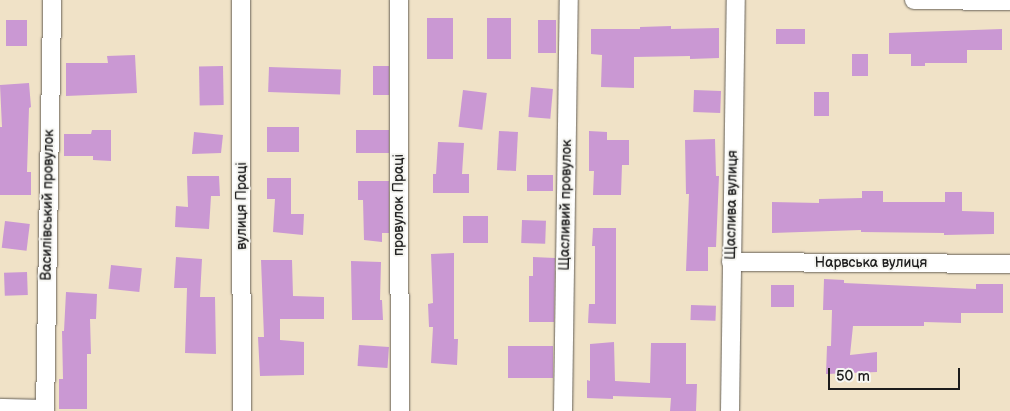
<!DOCTYPE html>
<html>
<head>
<meta charset="utf-8">
<style>
	body { margin:0 }
	#map { position:relative; width:1010px; height:411px; overflow:hidden; background:#f0e2c7; font-family:"Balsamiq Sans",sans-serif }
	div>[style] { position:absolute }
	.building>* { inset:0; background:#ca98d3; transform-origin:0 0 }
	.roads { filter:drop-shadow(0 0 1px #666158) drop-shadow(0 0 1px #666158) }
	.street>* { height:18px; margin:-9px; padding:0 9px; transform-origin:9px; border-radius:9px; background:#fff }
	span { translate:-50% -50%; white-space:nowrap; text-align:center; line-height:1.15; -webkit-text-stroke:4px #f6f6f2; paint-order:stroke }
	.street-label { font-size:14px; color:#1c1c1c }
	.scale { position:absolute; left:828px; top:368px; width:132px; height:22px; box-sizing:border-box; border:2px solid #1c1c1c; border-top:0; padding-left:6px; font-size:15px; line-height:18px; white-space:nowrap; color:#1c1c1c; -webkit-text-stroke:4px #f6f6f2; paint-order:stroke }
</style>
</head>
<body>
<div id="map">
	<div class="building">
		<div style="left:427px;top:18px;width:26px;height:41px"></div>
		<div style="left:487px;top:18px;width:24px;height:41px"></div>
		<div style="left:27px;top:20px;width:26px;height:21px;rotate:90deg"></div>
		<div style="left:538px;top:20px;width:18px;height:33px"></div>
		<div style="clip-path:polygon(671px 26px,671px 29px,719px 28px,719px 58px,690px 59px,690px 56px,634px 57px,634px 88px,601px 87px,602px 55px,591px 54px,591px 29px,640px 29px,640px 27px)"></div>
		<div style="left:776px;top:29px;width:29px;height:15px"></div>
		<div style="clip-path:polygon(1002px 29px,1002px 50px,967px 50px,967px 63px,925px 63px,925px 66px,911px 66px,911px 54px,889px 54px,889px 33px)"></div>
		<div style="left:852px;top:54px;width:16px;height:22px"></div>
		<div style="clip-path:polygon(135px 55px,137px 93px,66px 96px,66px 63px,108px 63px,107px 56px)"></div>
		<div style="left:223px;top:66px;width:39px;height:24px;rotate:89deg"></div>
		<div style="left:373px;top:66px;width:16px;height:29px"></div>
		<div style="left:269px;top:67px;width:72px;height:25px;rotate:2deg"></div>
		<div style="clip-path:polygon(29px 83px,31px 107px,29px 108px,27px 172px,31px 172px,31px 195px,0 195px,0 127px,2px 127px,0 85px)"></div>
		<div style="left:531px;top:87px;width:22px;height:30px;rotate:5deg"></div>
		<div style="left:463px;top:90px;width:24px;height:37px;rotate:7deg"></div>
		<div style="left:694px;top:90px;width:27px;height:22px;rotate:2deg"></div>
		<div style="left:814px;top:92px;width:15px;height:24px"></div>
		<div style="left:267px;top:127px;width:32px;height:25px"></div>
		<div style="clip-path:polygon(92px 130px,111px 130px,111px 161px,93px 160px,93px 156px,64px 156px,64px 134px,91px 134px)"></div>
		<div style="left:356px;top:130px;width:33px;height:23px"></div>
		<div style="left:499px;top:131px;width:19px;height:39px;rotate:3deg"></div>
		<div style="clip-path:polygon(589px 131px,607px 132px,607px 140px,629px 140px,629px 165px,622px 165px,621px 195px,593px 195px,594px 171px,589px 171px)"></div>
		<div style="clip-path:polygon(194px 132px,223px 135px,221px 153px,192px 154px)"></div>
		<div style="clip-path:polygon(715px 139px,716px 176px,719px 176px,716px 247px,708px 247px,708px 271px,686px 271px,689px 194px,686px 194px,685px 140px)"></div>
		<div style="clip-path:polygon(438px 142px,464px 143px,462px 174px,469px 174px,469px 193px,433px 193px,433px 174px,436px 174px)"></div>
		<div style="left:527px;top:175px;width:26px;height:16px"></div>
		<div style="clip-path:polygon(187px 176px,219px 176px,220px 196px,211px 196px,209px 229px,175px 227px,176px 206px,188px 207px)"></div>
		<div style="clip-path:polygon(267px 178px,291px 178px,291px 214px,304px 214px,303px 235px,273px 232px,275px 199px,267px 199px)"></div>
		<div style="clip-path:polygon(358px 181px,389px 181px,389px 233px,382px 233px,382px 242px,364px 240px,363px 200px,358px 200px)"></div>
		<div style="clip-path:polygon(862px 191px,883px 191px,883px 202px,945px 202px,945px 192px,962px 192px,962px 211px,994px 212px,994px 234px,944px 235px,944px 233px,861px 232px,861px 230px,772px 233px,772px 202px,819px 203px,819px 199px,862px 198px)"></div>
		<div style="left:488px;top:216px;width:27px;height:25px;rotate:90deg"></div>
		<div style="left:522px;top:220px;width:24px;height:23px;rotate:2deg"></div>
		<div style="left:5px;top:221px;width:25px;height:27px;rotate:7deg"></div>
		<div style="clip-path:polygon(593px 228px,616px 228px,616px 324px,588px 323px,589px 304px,595px 304px,595px 246px,592px 246px)"></div>
		<div style="clip-path:polygon(454px 253px,454px 339px,458px 339px,457px 365px,431px 363px,433px 327px,429px 327px,428px 304px,433px 303px,431px 254px)"></div>
		<div style="clip-path:polygon(176px 257px,202px 259px,200px 297px,215px 297px,216px 354px,185px 353px,187px 288px,174px 288px)"></div>
		<div style="clip-path:polygon(533px 257px,555px 258px,554px 322px,529px 322px,529px 276px,533px 276px)"></div>
		<div style="clip-path:polygon(261px 260px,292px 260px,293px 296px,324px 297px,324px 319px,280px 319px,280px 340px,304px 342px,304px 375px,260px 376px,258px 337px,264px 337px)"></div>
		<div style="clip-path:polygon(351px 261px,381px 262px,380px 300px,382px 300px,383px 320px,352px 320px)"></div>
		<div style="left:111px;top:265px;width:31px;height:24px;rotate:6deg"></div>
		<div style="left:27px;top:272px;width:23px;height:23px;rotate:88deg"></div>
		<div style="clip-path:polygon(824px 279px,844px 280px,844px 283px,976px 289px,976px 284px,1003px 284px,1003px 313px,961px 313px,961px 323px,924px 322px,924px 326px,853px 326px,850px 355px,877px 352px,877px 372px,826px 374px,827px 346px,831px 346px,832px 310px,823px 310px)"></div>
		<div style="left:771px;top:285px;width:23px;height:22px"></div>
		<div style="clip-path:polygon(66px 292px,97px 294px,96px 319px,90px 319px,91px 354px,87px 354px,87px 409px,59px 409px,59px 379px,63px 379px,62px 331px,64px 331px)"></div>
		<div style="left:691px;top:305px;width:25px;height:15px;rotate:2deg"></div>
		<div style="clip-path:polygon(614px 342px,615px 381px,650px 383px,651px 343px,686px 343px,686px 384px,697px 384px,696px 411px,670px 411px,671px 398px,613px 396px,613px 399px,587px 398px,587px 380px,590px 381px,590px 344px)"></div>
		<div style="left:359px;top:345px;width:30px;height:21px;rotate:4deg"></div>
		<div style="left:553px;top:346px;width:32px;height:45px;rotate:90deg"></div>
	</div>
	<div class="roads">
		<div class="street">
			<div style="left:241px;top:0;width:411px;rotate:89.9deg"></div>
			<div style="left:399px;top:0;width:411px;rotate:89.9deg"></div>
			<div style="left:914px;top:0;width:96px;rotate:0.6deg"></div>
			<div style="left:731px;top:262px;width:279px;rotate:0.4deg"></div>
			<div style="left:0;top:408px;width:45px;rotate:1.3deg"></div>
			<div style="left:45px;top:411px;width:411px;rotate:-89deg"></div>
			<div style="left:563px;top:411px;width:411px;rotate:-89.2deg"></div>
			<div style="left:730px;top:411px;width:411px;rotate:-89.2deg"></div>
		</div>
	</div>
	<div class="street-label">
		<span style="left:48px;top:205px;rotate:-89deg">Василівський провулок</span>
		<span style="left:399px;top:205px;rotate:-90deg">провулок Праці</span>
		<span style="left:566px;top:205px;rotate:-89deg">Щасливий провулок</span>
		<span style="left:732px;top:205px;rotate:-89deg">Щаслива вулиця</span>
		<span style="left:242px;top:206px;rotate:-90deg">вулиця Праці</span>
		<span style="left:871px;top:263px">Нарвська вулиця</span>
	</div>
	<div class="scale">50 m</div>
</div>
</body>
</html>
